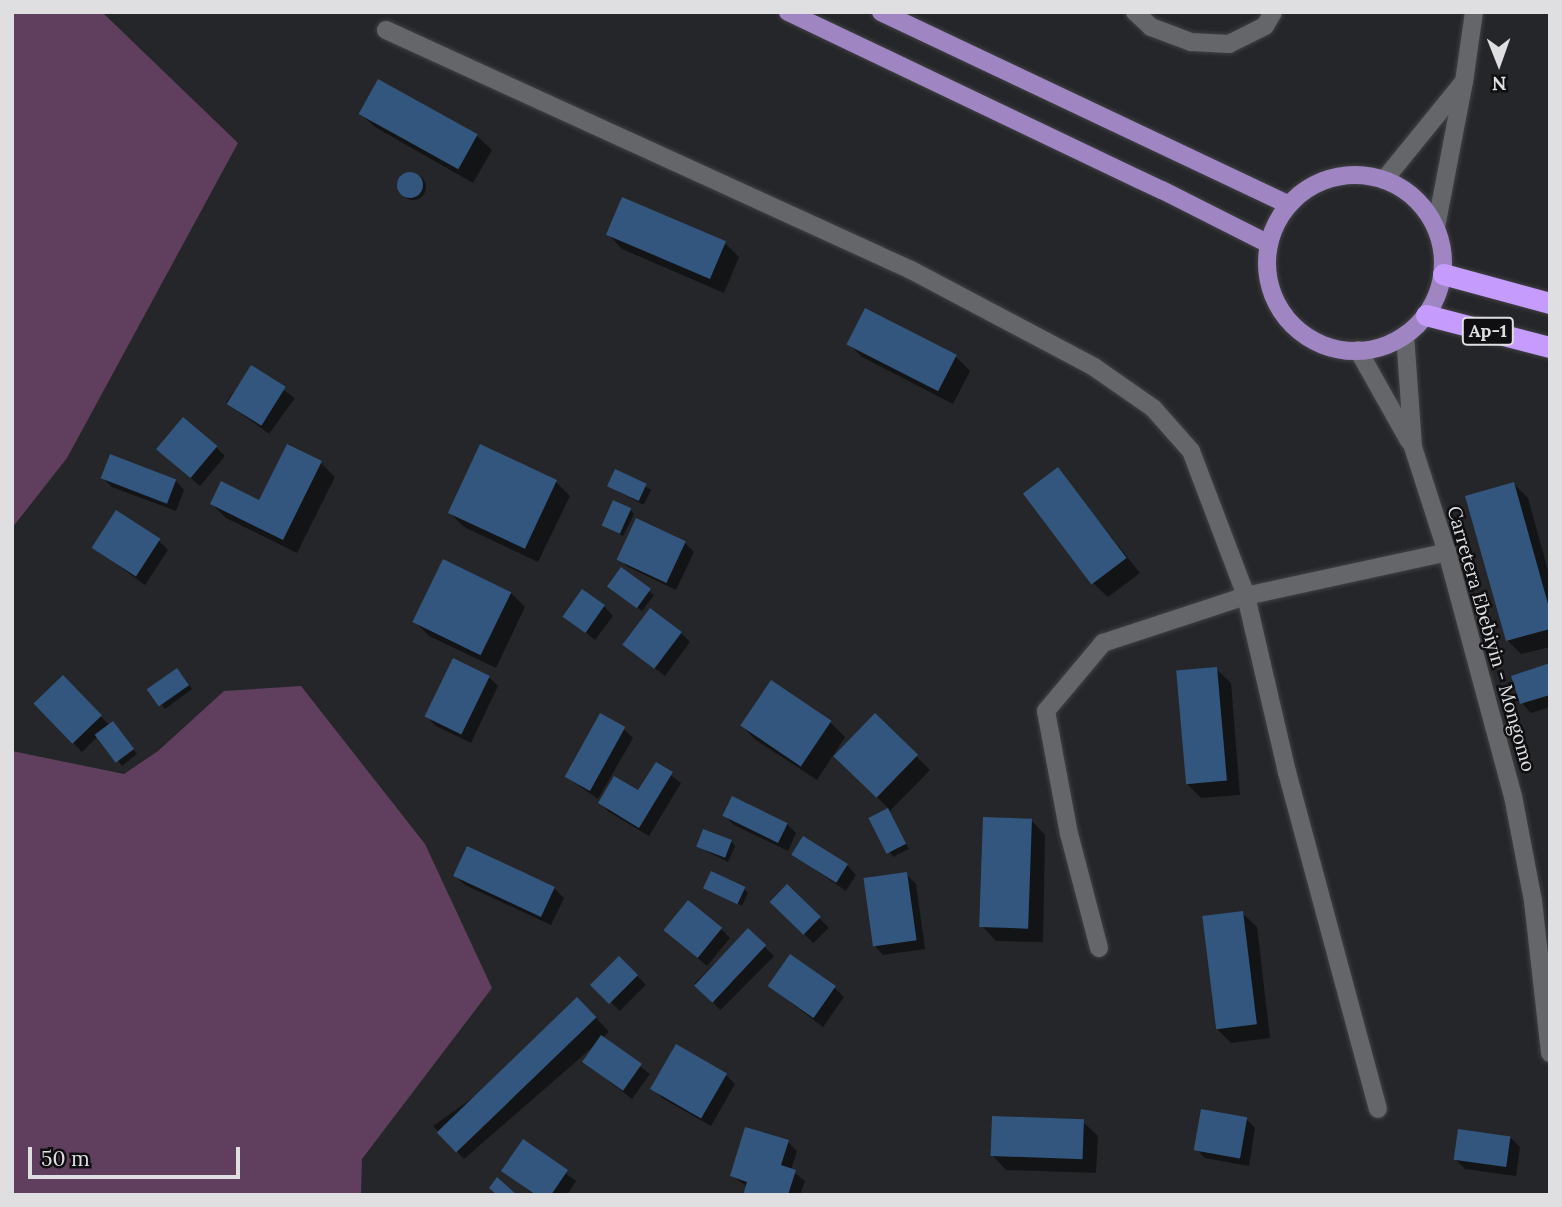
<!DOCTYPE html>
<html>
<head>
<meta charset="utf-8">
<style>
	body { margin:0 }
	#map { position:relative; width:1562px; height:1207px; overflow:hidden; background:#252629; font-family:Lora,serif }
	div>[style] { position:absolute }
	.green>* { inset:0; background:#603e5e }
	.shadow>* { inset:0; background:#0007; transform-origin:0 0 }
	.round { border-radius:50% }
	.building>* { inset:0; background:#32567d; transform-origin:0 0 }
	.roads { filter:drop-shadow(0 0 2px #404144) drop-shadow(0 0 2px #404144) }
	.minor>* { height:18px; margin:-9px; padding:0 9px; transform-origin:9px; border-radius:9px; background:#65666a }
	.major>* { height:18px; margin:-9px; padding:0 9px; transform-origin:9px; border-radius:9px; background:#9f86c3 }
	.major>.ring { margin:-9px; padding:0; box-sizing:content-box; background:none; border:18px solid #9f86c3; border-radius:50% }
	.highway>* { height:21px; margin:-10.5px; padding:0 10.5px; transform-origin:10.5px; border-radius:10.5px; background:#c59cfe }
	span { translate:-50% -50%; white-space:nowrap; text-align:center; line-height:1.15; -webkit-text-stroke:5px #0f0f11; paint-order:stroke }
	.shield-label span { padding:2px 5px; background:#0f0f11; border:2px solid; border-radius:5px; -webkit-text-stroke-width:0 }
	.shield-label { font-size:18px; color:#dfdfe2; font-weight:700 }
	.street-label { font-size:19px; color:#dfdfe2 }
	.frame { position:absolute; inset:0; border:14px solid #dfdfe2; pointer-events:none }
	.north { position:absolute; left:1464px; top:28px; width:70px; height:70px; -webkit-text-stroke:5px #0f0f11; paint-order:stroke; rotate:179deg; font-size:19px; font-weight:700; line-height:28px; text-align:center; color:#dfdfe2 }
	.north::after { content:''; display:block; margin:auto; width:24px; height:32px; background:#dfdfe2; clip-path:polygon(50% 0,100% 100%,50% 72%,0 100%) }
	.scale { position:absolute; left:28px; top:1147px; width:212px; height:32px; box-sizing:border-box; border:4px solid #dfdfe2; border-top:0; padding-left:9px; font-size:21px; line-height:24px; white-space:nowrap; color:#dfdfe2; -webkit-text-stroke:5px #0f0f11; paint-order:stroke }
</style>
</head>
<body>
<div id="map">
	<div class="green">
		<div style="clip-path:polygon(12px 12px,102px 12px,238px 143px,67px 458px,12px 528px)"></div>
		<div style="clip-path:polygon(301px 686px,425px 844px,492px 988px,362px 1159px,361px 1195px,12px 1195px,12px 751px,124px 774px,158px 751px,224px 691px)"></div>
	</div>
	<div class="shadow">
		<div style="clip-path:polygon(378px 81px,477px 136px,492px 150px,473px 183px,375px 127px,360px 113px)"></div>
		<div class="round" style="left:400px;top:174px;width:26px;height:26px"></div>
		<div style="clip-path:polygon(608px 234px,725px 243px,739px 257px,724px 293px,622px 249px)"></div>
		<div style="clip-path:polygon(848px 343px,956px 357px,970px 371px,953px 404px,862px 357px)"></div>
		<div style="left:252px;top:367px;width:53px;height:44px;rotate:36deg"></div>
		<div style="clip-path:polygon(216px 447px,225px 456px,200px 486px,158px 449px)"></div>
		<div style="clip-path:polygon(321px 463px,335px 477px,297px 553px,226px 518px,212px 504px,260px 503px)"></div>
		<div style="clip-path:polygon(1058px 470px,1140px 573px,1108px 597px,1093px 583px)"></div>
		<div style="left:616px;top:471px;width:40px;height:17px;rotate:28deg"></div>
		<div style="clip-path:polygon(103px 478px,175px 480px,184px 490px,176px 511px,112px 487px)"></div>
		<div style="clip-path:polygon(556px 482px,570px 496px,538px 562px,464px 527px,450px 513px)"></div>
		<div style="clip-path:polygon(1514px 484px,1528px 498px,1550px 578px,1550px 647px,1521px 654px,1507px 640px)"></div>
		<div style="clip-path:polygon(630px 510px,634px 514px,623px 536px,603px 524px)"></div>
		<div style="clip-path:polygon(159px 541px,168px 550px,145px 585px,93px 547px)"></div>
		<div style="clip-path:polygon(685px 543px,694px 552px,676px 590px,628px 567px,618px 558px)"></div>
		<div style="clip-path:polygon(621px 570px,654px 595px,642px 611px,613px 590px)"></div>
		<div style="clip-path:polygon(511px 593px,525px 607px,496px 668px,429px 636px,415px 622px)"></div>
		<div style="clip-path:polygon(604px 606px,613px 616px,595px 640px,565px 616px)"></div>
		<div style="clip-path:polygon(681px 633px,690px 642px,665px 676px,625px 645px)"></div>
		<div style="clip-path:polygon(1550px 665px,1550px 707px,1531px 713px,1522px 703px)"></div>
		<div style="clip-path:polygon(1216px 669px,1231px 683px,1240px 795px,1201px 798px,1187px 784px)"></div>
		<div style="clip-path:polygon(181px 674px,192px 689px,165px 709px,161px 704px)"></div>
		<div style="clip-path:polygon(489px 677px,498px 686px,471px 743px,436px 726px,427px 716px)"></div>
		<div style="clip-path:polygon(63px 678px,110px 726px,117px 728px,137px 754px,122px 766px,98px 736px,82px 752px,36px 704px)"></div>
		<div style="clip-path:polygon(771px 683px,831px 723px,845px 737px,817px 780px,756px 740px,742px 726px)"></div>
		<div style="clip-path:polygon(875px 716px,930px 770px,889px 812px,909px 849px,893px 857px,871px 819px,889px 809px,835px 756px)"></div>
		<div style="clip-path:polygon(624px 729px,633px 738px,598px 799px,565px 776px)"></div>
		<div style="clip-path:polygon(656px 764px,681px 783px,649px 836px,609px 812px,600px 803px,639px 793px)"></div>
		<div style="clip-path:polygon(725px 816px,787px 824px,796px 833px,788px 851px,734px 825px)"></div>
		<div style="clip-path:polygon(1031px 820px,1045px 835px,1043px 942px,996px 941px,982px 926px)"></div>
		<div style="clip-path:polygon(731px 841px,735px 846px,728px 862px,698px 847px)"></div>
		<div style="clip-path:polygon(793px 854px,847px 865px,856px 875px,846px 891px)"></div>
		<div style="clip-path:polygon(906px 874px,916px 884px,925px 949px,883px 955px,874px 945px)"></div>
		<div style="clip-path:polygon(455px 876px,554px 888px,564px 898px,551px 925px,465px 885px)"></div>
		<div style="left:787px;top:886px;width:59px;height:22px;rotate:45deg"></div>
		<div style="clip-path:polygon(705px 887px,744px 889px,748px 893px,742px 906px)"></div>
		<div style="clip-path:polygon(1242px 913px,1257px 927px,1270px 1038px,1231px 1043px,1217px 1029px)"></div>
		<div style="clip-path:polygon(721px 929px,730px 938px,707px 966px,675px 939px)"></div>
		<div style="left:748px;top:930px;width:37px;height:76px;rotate:45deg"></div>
		<div style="left:619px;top:958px;width:38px;height:37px;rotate:45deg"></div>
		<div style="clip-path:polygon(769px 986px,835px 988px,844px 997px,823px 1027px)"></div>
		<div style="clip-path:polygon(592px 1013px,609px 1032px,602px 1038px,650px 1074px,632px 1099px,584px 1062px,595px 1045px,464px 1159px,433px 1126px)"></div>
		<div style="clip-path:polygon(726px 1075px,735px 1084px,711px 1126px,662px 1098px,652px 1088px)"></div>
		<div style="clip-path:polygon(1246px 1119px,1255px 1128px,1249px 1166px,1205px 1158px,1196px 1149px)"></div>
		<div style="clip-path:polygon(1083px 1122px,1098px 1136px,1096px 1173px,1006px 1170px,992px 1155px)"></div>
		<div style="clip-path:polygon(1511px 1138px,1520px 1147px,1516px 1176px,1465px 1169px,1455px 1159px)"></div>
		<div style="clip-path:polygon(523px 1141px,576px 1181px,567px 1195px,534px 1195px,503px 1170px)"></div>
		<div style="clip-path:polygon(788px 1142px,797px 1151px,791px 1170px,805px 1181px,800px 1195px,745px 1195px,748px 1187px,732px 1176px)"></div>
	</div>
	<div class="building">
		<div style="left:378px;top:79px;width:114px;height:40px;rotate:29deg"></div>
		<div class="round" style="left:397px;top:172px;width:26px;height:26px"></div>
		<div style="left:622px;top:197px;width:113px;height:41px;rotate:23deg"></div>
		<div style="left:865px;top:308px;width:103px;height:41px;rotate:27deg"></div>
		<div style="left:251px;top:365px;width:41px;height:46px;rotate:32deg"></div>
		<div style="left:183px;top:417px;width:45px;height:42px;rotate:40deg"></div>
		<div style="clip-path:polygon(287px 444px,322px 461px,283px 540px,210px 504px,221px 481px,259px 500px)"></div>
		<div style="left:480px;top:444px;width:85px;height:76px;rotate:25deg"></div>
		<div style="left:110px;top:454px;width:71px;height:26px;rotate:21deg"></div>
		<div style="left:1058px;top:467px;width:114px;height:44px;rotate:53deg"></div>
		<div style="left:615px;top:469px;width:35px;height:19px;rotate:25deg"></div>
		<div style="clip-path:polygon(1514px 482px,1550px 611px,1550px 629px,1506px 641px,1465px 496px)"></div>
		<div style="left:613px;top:500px;width:20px;height:28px;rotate:24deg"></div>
		<div style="left:116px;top:510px;width:53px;height:45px;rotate:33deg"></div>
		<div style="left:636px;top:518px;width:55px;height:46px;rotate:25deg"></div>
		<div style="left:443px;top:559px;width:76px;height:70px;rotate:26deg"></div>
		<div style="left:621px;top:567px;width:37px;height:24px;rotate:36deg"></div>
		<div style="left:582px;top:589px;width:28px;height:34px;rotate:35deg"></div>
		<div style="left:650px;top:608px;width:40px;height:46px;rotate:37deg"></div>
		<div style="left:453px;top:658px;width:41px;height:65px;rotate:26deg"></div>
		<div style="clip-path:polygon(1550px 663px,1550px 695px,1520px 704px,1511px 676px)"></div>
		<div style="left:1217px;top:667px;width:114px;height:41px;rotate:85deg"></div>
		<div style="left:177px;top:668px;width:21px;height:37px;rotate:55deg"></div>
		<div style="left:63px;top:675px;width:56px;height:41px;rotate:46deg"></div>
		<div style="left:771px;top:680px;width:73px;height:55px;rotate:34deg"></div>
		<div style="left:600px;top:713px;width:29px;height:73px;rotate:29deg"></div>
		<div style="left:875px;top:713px;width:60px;height:60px;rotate:44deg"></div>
		<div style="left:113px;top:721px;width:35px;height:23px;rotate:53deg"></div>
		<div style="clip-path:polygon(656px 762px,673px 772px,639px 828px,598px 803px,614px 776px,638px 790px)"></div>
		<div style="left:732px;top:796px;width:62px;height:22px;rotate:26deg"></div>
		<div style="left:888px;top:808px;width:40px;height:22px;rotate:63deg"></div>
		<div style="left:983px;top:817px;width:49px;height:110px;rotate:2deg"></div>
		<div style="left:703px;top:829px;width:31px;height:19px;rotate:21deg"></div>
		<div style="left:803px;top:836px;width:53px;height:22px;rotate:32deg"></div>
		<div style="left:467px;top:846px;width:97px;height:33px;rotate:25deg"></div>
		<div style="left:711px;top:871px;width:38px;height:19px;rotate:25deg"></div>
		<div style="left:907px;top:872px;width:69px;height:44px;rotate:82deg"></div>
		<div style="left:787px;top:884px;width:47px;height:25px;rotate:44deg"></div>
		<div style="left:688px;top:900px;width:44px;height:39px;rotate:39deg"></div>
		<div style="left:1243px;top:911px;width:114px;height:41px;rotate:83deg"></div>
		<div style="left:748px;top:928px;width:25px;height:79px;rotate:43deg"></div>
		<div style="left:790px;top:954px;width:56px;height:39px;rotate:35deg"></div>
		<div style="left:619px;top:956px;width:27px;height:41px;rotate:45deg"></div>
		<div style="left:577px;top:997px;width:28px;height:195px;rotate:46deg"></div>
		<div style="left:601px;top:1035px;width:50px;height:33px;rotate:35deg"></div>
		<div style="left:676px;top:1044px;width:59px;height:52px;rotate:30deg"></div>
		<div style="left:1201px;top:1109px;width:47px;height:42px;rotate:10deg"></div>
		<div style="left:992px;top:1116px;width:92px;height:40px;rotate:2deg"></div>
		<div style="clip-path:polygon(745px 1127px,789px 1140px,781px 1165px,796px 1170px,788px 1195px,743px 1195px,747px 1182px,730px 1176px)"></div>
		<div style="left:1458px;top:1129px;width:53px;height:31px;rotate:8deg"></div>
		<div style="clip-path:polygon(523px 1139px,568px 1170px,551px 1195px,536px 1195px,501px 1171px)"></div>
		<div style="clip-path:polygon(497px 1177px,517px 1195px,497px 1195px,489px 1188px)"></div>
	</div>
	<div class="roads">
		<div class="minor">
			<div style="left:1135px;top:12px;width:22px;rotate:43deg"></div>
			<div style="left:1151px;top:27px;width:43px;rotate:20.6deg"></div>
			<div style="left:1191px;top:42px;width:38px;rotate:3deg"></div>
			<div style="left:1229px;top:44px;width:40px;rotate:-26.6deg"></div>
			<div style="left:1265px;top:26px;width:16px;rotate:-60deg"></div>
			<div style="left:386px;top:30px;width:577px;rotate:24.57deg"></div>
			<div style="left:911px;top:270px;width:207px;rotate:27.9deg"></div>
			<div style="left:1094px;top:367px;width:72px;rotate:34.8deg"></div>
			<div style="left:1153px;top:408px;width:57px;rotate:48.5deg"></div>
			<div style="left:1191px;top:451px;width:155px;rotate:69.2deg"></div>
			<div style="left:1246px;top:596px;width:181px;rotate:76.9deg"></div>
			<div style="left:1287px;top:772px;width:349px;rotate:74.9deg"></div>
			<div style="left:1384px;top:180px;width:124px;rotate:-50.9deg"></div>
			<div style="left:1436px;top:227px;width:148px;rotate:-79.1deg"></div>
			<div style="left:1464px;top:82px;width:71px;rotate:-81.9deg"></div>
			<div style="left:1405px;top:335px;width:112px;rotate:85.9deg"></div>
			<div style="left:1413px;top:447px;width:110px;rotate:72.1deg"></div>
			<div style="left:1447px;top:552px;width:253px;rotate:74.9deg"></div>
			<div style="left:1513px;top:796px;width:107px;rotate:79.2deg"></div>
			<div style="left:1533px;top:901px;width:153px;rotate:83.6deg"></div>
			<div style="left:1358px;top:350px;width:104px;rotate:60.7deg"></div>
			<div style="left:1099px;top:948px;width:118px;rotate:-104.7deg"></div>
			<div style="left:1069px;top:834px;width:125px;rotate:-100.6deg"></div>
			<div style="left:1046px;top:711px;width:89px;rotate:-50deg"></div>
			<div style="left:1103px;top:643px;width:151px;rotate:-18.2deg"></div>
			<div style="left:1246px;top:596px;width:206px;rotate:-12.3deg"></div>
		</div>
		<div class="major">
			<div style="left:788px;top:12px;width:414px;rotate:25.5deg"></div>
			<div style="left:1162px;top:190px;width:120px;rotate:26.8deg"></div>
			<div style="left:881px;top:12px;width:451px;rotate:25.3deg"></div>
			<div class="ring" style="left:1267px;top:175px;width:158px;height:158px"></div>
		</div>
		<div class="highway">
			<div style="left:1443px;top:274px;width:111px;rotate:15.2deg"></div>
			<div style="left:1426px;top:315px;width:128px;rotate:14.5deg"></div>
		</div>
	</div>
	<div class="shield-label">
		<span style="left:1488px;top:331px">Ap-1</span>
	</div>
	<div class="street-label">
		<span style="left:1491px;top:639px;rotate:74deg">Carretera Ebebiyin - Mongomo</span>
	</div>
	<div class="frame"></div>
	<div class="north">N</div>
	<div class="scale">50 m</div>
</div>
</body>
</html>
